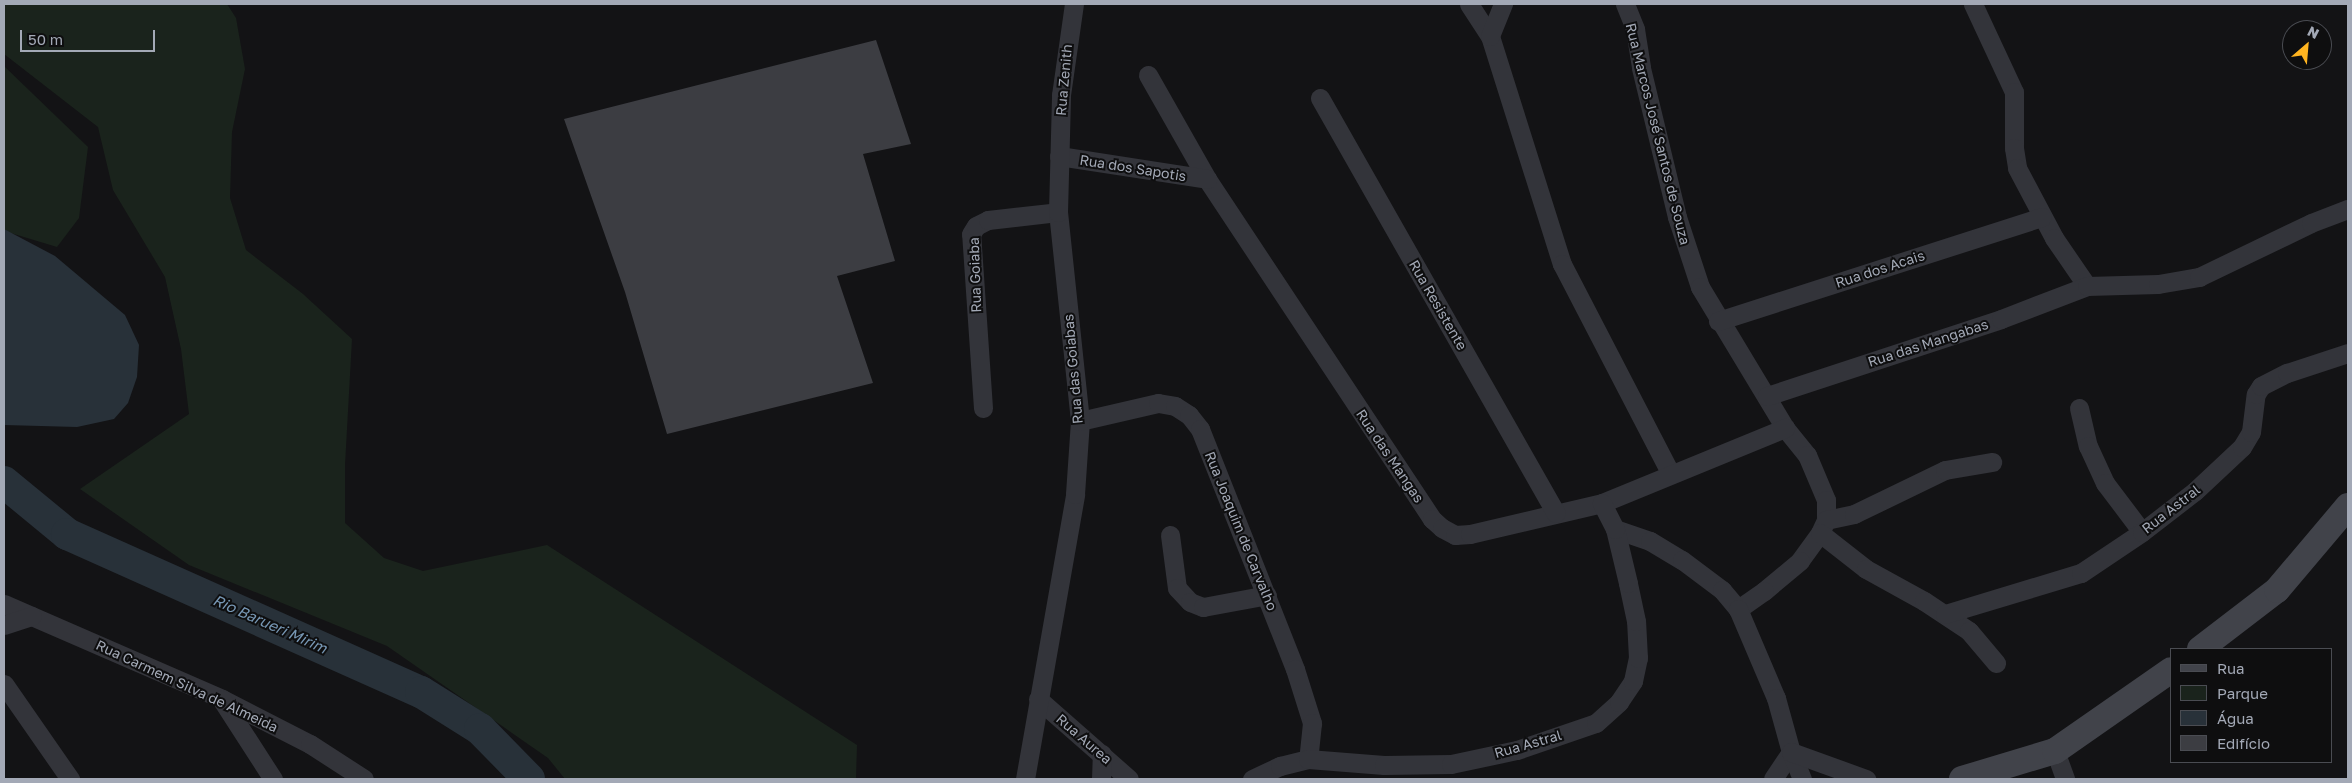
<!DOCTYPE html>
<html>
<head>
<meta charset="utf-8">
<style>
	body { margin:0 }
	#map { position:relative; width:2352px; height:783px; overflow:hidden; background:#131315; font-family:"Golos Text",sans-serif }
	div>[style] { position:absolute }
	.green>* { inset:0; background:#1a231c }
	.water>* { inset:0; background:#283139 }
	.river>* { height:32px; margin:-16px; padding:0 16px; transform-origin:16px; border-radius:16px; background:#283139 }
	.building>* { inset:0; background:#3c3d42 }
	.minor>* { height:19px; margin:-9.5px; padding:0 9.5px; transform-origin:9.5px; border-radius:9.5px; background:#33343a }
	.secondary>* { height:26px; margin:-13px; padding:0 13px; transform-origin:13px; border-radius:13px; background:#41434a }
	span { translate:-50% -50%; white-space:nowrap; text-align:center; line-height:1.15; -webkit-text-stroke:4px #0e0e0f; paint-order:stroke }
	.street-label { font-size:14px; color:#a3a9b6 }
	.water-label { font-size:15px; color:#7797b4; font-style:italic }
	.frame { position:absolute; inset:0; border:5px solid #a3a9b6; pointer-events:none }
	.legend { position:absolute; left:2170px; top:648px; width:162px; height:115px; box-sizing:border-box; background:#0e0e0f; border:1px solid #4a4c52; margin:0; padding:6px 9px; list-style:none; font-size:15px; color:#a3a9b6 }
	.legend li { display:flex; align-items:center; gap:10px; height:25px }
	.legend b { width:25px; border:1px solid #4a4c52 }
	.north { position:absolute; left:2282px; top:20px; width:50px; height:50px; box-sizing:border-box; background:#0e0e0f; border:1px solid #4a4c52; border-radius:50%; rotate:27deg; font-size:14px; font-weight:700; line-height:20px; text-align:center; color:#a3a9b6 }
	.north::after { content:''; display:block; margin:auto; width:18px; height:22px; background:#ffb420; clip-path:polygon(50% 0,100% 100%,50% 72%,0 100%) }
	.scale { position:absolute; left:20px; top:30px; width:135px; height:22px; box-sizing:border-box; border:2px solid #a3a9b6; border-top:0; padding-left:6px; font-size:15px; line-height:18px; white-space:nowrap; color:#a3a9b6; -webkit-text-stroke:4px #0e0e0f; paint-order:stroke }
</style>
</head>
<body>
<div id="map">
	<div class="green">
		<div style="clip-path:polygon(4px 4px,227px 4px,236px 18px,245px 69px,232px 132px,230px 198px,246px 250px,303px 294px,352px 339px,345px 465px,345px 523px,384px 558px,423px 571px,547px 545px,857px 745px,856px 779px,565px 779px,548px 758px,387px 646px,189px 565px,80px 489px,189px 414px,181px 349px,165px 277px,113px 190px,98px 127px,4px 54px)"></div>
		<div style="clip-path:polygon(4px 66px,88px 147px,79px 218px,57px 247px,4px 231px)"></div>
	</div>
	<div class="water">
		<div style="clip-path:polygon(4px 229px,55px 256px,125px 315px,139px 345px,137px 377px,128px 403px,114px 419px,77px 427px,4px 425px)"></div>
	</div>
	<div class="river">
		<div style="left:4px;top:482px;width:82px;rotate:39.5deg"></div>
		<div style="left:67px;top:534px;width:388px;rotate:24.1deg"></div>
		<div style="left:421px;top:692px;width:70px;rotate:32.1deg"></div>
		<div style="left:480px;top:729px;width:70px;rotate:45.6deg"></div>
	</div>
	<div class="building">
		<div style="clip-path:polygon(876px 40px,911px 144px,863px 154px,895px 261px,837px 276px,873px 383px,667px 434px,625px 292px,564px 119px)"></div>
	</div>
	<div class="minor">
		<div style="left:1469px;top:4px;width:38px;rotate:57deg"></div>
		<div style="left:1490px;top:36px;width:239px;rotate:72.5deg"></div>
		<div style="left:1562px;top:264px;width:234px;rotate:62.6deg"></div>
		<div style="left:1625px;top:4px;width:27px;rotate:68deg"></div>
		<div style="left:1635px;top:29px;width:39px;rotate:81deg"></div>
		<div style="left:1641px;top:68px;width:153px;rotate:76.4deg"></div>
		<div style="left:1677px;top:217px;width:74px;rotate:71.8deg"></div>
		<div style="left:1700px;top:287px;width:165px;rotate:58.9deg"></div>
		<div style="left:1785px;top:428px;width:35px;rotate:51deg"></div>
		<div style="left:1807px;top:455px;width:49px;rotate:67.1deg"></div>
		<div style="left:1826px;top:500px;width:20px;rotate:90deg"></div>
		<div style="left:1826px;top:520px;width:14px;rotate:115deg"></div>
		<div style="left:1820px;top:533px;width:34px;rotate:126deg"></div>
		<div style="left:1800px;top:561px;width:47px;rotate:140.2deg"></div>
		<div style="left:1764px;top:591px;width:32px;rotate:145deg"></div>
		<div style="left:1973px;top:4px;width:97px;rotate:65deg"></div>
		<div style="left:2014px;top:92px;width:56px;rotate:90deg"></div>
		<div style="left:2014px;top:148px;width:20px;rotate:81deg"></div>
		<div style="left:2017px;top:168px;width:79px;rotate:62.1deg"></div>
		<div style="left:2054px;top:238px;width:58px;rotate:55.5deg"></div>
		<div style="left:1490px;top:36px;width:35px;rotate:-68deg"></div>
		<div style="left:1148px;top:75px;width:120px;rotate:60.4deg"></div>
		<div style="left:1207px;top:179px;width:408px;rotate:56.5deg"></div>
		<div style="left:1432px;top:519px;width:13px;rotate:42deg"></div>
		<div style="left:1442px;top:528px;width:15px;rotate:28deg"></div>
		<div style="left:1455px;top:535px;width:15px;rotate:-4deg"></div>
		<div style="left:1470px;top:534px;width:136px;rotate:-13.2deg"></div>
		<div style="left:1602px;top:503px;width:198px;rotate:-22.3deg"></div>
		<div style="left:1320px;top:98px;width:477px;rotate:60.4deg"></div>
		<div style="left:1059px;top:156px;width:150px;rotate:8.8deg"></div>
		<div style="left:1718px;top:321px;width:340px;rotate:-17.8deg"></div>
		<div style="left:1767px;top:396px;width:246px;rotate:-18.2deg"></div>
		<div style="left:2001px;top:319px;width:92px;rotate:-21deg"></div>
		<div style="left:2087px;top:286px;width:71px;rotate:-1.6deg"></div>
		<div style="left:2158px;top:284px;width:42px;rotate:-9.7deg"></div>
		<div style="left:2199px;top:277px;width:124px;rotate:-25.7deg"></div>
		<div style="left:2311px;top:223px;width:40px;rotate:-21deg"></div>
		<div style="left:983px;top:408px;width:174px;rotate:-93.9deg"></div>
		<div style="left:971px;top:234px;width:9px;rotate:-58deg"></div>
		<div style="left:976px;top:226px;width:13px;rotate:-27deg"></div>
		<div style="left:988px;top:220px;width:70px;rotate:-6.5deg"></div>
		<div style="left:2079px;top:408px;width:39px;rotate:77deg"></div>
		<div style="left:2088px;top:446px;width:41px;rotate:65.3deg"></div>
		<div style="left:2105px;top:483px;width:61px;rotate:52.9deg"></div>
		<div style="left:1080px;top:421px;width:80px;rotate:-13deg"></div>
		<div style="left:1158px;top:403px;width:17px;rotate:10deg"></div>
		<div style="left:1175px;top:406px;width:17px;rotate:33deg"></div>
		<div style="left:1189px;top:415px;width:18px;rotate:52deg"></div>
		<div style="left:1200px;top:429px;width:258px;rotate:68.4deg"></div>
		<div style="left:1295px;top:669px;width:57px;rotate:72.5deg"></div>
		<div style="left:1312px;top:723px;width:36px;rotate:96deg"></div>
		<div style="left:1826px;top:520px;width:29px;rotate:-12deg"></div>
		<div style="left:1854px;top:514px;width:101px;rotate:-25.8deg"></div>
		<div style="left:1945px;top:470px;width:48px;rotate:-9.7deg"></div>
		<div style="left:1615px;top:529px;width:37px;rotate:19deg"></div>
		<div style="left:1650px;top:541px;width:37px;rotate:31deg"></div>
		<div style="left:1682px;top:560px;width:50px;rotate:36.9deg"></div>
		<div style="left:1722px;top:590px;width:25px;rotate:50deg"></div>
		<div style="left:1738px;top:609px;width:97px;rotate:66.9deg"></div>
		<div style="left:1776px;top:698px;width:56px;rotate:74.5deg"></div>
		<div style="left:1791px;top:752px;width:32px;rotate:124deg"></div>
		<div style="left:1820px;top:533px;width:58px;rotate:38deg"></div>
		<div style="left:1866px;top:569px;width:66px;rotate:28.9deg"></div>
		<div style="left:1924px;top:601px;width:54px;rotate:33.7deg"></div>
		<div style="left:1969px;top:631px;width:42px;rotate:49.8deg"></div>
		<div style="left:1170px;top:535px;width:53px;rotate:82.5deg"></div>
		<div style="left:1177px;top:588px;width:19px;rotate:47deg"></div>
		<div style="left:1190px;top:602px;width:14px;rotate:21deg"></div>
		<div style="left:1203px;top:607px;width:65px;rotate:-10.6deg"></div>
		<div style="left:4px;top:604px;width:238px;rotate:23.5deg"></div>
		<div style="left:222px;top:699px;width:99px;rotate:27.1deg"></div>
		<div style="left:310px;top:744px;width:64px;rotate:32.9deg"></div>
		<div style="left:1945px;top:614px;width:142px;rotate:-16.8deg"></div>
		<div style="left:2081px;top:573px;width:73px;rotate:-33.9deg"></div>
		<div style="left:2142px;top:532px;width:67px;rotate:-37.7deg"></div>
		<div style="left:2195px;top:491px;width:64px;rotate:-43.1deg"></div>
		<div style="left:2242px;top:447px;width:17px;rotate:-59deg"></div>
		<div style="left:2251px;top:432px;width:38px;rotate:-83deg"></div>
		<div style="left:2256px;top:394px;width:9px;rotate:-58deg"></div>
		<div style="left:2261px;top:386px;width:29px;rotate:-27deg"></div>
		<div style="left:2287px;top:373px;width:64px;rotate:-18.2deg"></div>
		<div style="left:4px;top:625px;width:29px;rotate:-18deg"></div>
		<div style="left:4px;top:684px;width:116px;rotate:55.2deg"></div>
		<div style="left:1038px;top:699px;width:121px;rotate:41.3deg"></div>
		<div style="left:222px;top:700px;width:94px;rotate:57.2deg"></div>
		<div style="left:2055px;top:751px;width:30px;rotate:70deg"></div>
		<div style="left:1025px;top:779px;width:289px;rotate:-80deg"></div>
		<div style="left:1075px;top:494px;width:73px;rotate:-86.1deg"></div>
		<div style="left:1080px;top:421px;width:210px;rotate:-96deg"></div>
		<div style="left:1058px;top:212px;width:117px;rotate:-88.5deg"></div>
		<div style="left:1061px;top:95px;width:92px;rotate:-81.9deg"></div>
		<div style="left:1101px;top:779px;width:25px;rotate:-88deg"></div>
		<div style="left:1252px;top:779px;width:31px;rotate:-25deg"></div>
		<div style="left:1280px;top:766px;width:29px;rotate:-14deg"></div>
		<div style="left:1308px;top:759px;width:76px;rotate:4.5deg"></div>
		<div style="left:1384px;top:765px;width:67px;rotate:-0.9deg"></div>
		<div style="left:1451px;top:764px;width:67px;rotate:-12deg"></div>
		<div style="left:1517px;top:750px;width:83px;rotate:-18.9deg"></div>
		<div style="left:1596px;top:723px;width:31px;rotate:-42deg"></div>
		<div style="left:1619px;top:702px;width:25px;rotate:-56deg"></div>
		<div style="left:1633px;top:681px;width:24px;rotate:-78deg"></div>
		<div style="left:1638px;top:658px;width:37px;rotate:-93deg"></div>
		<div style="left:1636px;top:621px;width:39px;rotate:-102deg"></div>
		<div style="left:1628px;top:583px;width:56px;rotate:-103.5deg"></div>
		<div style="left:1615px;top:529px;width:29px;rotate:-117deg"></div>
		<div style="left:1802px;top:779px;width:29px;rotate:-112deg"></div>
		<div style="left:1791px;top:752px;width:80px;rotate:19.8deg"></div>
	</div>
	<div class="secondary">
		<div style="left:2200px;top:649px;width:97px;rotate:-37.5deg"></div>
		<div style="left:2277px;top:590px;width:110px;rotate:-49.8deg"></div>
		<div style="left:1962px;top:779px;width:97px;rotate:-16.8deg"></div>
		<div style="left:2055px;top:751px;width:141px;rotate:-34.9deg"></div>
	</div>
	<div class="street-label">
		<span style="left:1064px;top:80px;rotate:-85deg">Rua Zenith</span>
		<span style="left:1658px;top:134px;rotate:76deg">Rua Marcos José Santos de Souza</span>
		<span style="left:1133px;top:168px;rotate:9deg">Rua dos Sapotis</span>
		<span style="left:1880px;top:269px;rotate:-18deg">Rua dos Acais</span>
		<span style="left:975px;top:275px;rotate:-92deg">Rua Goiaba</span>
		<span style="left:1438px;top:305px;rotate:60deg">Rua Resistente</span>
		<span style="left:1928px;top:343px;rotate:-18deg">Rua das Mangabas</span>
		<span style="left:1073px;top:369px;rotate:-95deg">Rua das Goiabas</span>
		<span style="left:1390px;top:456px;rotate:56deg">Rua das Mangas</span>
		<span style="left:2171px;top:509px;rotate:-38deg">Rua Astral</span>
		<span style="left:1241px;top:531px;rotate:68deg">Rua Joaquim de Carvalho</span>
		<span style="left:187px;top:686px;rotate:25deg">Rua Carmem Silva de Almeida</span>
		<span style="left:1084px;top:739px;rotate:41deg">Rua Aurea</span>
		<span style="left:1528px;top:744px;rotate:-16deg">Rua Astral</span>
	</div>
	<div class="water-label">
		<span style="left:270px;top:624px;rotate:24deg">Rio Barueri Mirim</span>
	</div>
	<div class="frame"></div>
	<ul class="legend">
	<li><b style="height:6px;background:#41434a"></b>Rua</li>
	<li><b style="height:14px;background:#1a231c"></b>Parque</li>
	<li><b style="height:14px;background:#283139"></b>Água</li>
	<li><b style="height:14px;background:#3c3d42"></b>Edifício</li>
	</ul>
	<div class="north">N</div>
	<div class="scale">50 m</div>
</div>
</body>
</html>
